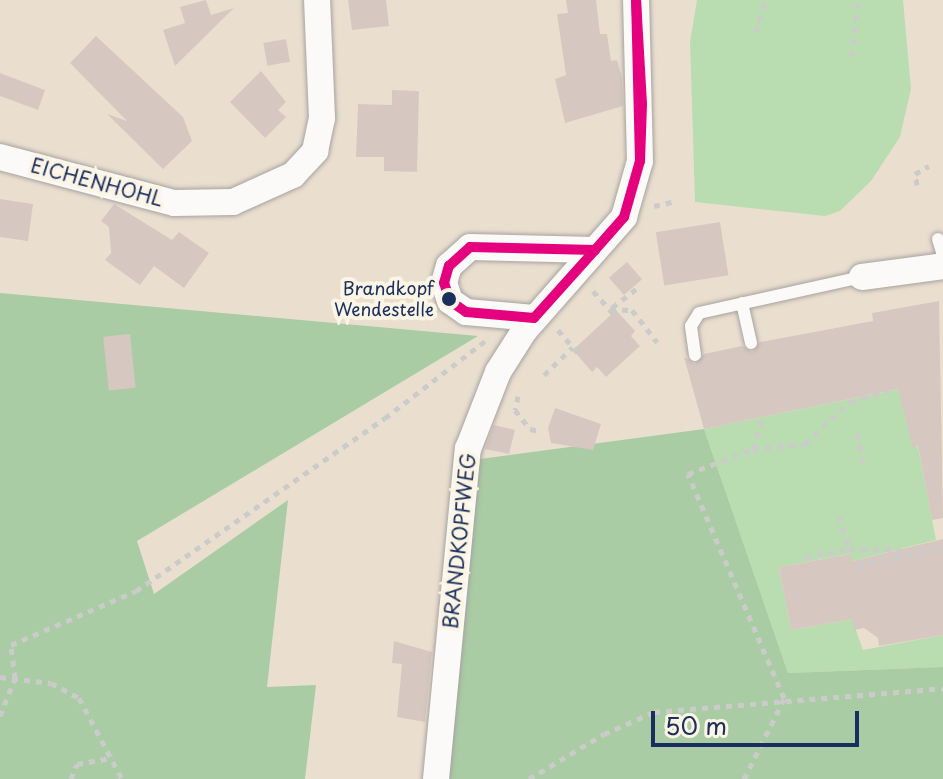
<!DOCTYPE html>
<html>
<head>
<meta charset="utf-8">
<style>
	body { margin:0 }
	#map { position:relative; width:943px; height:779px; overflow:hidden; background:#eadfcf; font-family:"Playpen Sans",sans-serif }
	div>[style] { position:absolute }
	.green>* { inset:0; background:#b9ddb1 }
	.forest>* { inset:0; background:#a9cca4 }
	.building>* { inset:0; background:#d6c8c1; transform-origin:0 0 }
	.path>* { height:5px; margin-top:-2.5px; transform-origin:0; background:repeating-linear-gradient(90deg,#cbcbca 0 6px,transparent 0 12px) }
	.roads { filter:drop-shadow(0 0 2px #a7a3a0) drop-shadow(0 0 2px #a7a3a0) }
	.service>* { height:12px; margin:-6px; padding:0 6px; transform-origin:6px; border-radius:6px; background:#fcfaf8 }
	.minor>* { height:26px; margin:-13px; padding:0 13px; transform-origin:13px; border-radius:13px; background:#fcfaf8 }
	.bus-1>* { height:10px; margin:-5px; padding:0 5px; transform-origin:5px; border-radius:5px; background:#e5007d }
	.dots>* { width:22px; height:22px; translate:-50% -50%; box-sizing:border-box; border:4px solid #fcf5e5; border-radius:50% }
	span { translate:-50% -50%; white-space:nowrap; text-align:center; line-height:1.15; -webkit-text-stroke:8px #fcf5e5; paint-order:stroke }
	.bus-label { font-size:18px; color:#1b2f5e }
	.right { translate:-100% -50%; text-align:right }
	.street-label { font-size:20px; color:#1b2f5e }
	.scale { position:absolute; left:651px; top:711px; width:208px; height:36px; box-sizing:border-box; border:4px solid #1b2f5e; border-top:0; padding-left:10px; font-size:24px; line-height:28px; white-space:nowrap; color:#1b2f5e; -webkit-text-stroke:6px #fcf5e5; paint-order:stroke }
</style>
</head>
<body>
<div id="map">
	<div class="green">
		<div style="clip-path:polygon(697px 0,903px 0,911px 89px,900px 137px,871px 181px,840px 211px,825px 216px,695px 202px,690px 42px)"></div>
		<div style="clip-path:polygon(899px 389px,914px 447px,918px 447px,936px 540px,852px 561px,850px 554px,779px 567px,791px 630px,852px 619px,863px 650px,943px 635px,943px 667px,788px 673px,704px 429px)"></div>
	</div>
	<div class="forest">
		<div style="clip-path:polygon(0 293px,478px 336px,137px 541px,154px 594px,288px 500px,267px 687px,316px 685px,305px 779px,0 779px)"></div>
		<div style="clip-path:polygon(704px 429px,788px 673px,943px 667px,943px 779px,448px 779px,480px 459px)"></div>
	</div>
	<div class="building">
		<div style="clip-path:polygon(206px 0,211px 15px,234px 8px,175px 66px,163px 30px,185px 23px,180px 7px)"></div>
		<div style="clip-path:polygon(348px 0,386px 0,389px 26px,352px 30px)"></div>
		<div style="clip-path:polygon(566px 0,596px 0,600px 34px,607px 34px,611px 61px,617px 60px,622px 78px,623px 106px,565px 123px,555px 79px,566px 75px,557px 14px,568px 13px)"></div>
		<div style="clip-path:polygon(96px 36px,183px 117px,192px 141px,163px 169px,107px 114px,127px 121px,70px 63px)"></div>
		<div style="left:286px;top:39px;width:23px;height:23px;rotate:80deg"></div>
		<div style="clip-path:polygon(261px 71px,286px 102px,278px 110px,286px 117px,265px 138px,230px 102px)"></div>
		<div style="clip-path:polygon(0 73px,45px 90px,38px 110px,0 96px)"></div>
		<div style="clip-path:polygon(392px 90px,419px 91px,417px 172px,384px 171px,384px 157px,356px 157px,358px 104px,392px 105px)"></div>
		<div style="clip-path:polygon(0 199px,33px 204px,28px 241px,0 237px)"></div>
		<div style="clip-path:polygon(114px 204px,172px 240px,179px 232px,209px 253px,184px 288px,154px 266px,140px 285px,105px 260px,111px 253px,109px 227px,101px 221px)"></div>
		<div style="left:720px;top:222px;width:54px;height:65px;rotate:81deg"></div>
		<div style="left:627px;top:262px;width:23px;height:24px;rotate:49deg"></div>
		<div style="clip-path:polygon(939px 301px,943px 518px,932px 520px,918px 446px,913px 448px,898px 389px,704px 429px,684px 357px,695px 364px,704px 354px,742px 346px,752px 352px,760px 342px,873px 321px,872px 313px)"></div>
		<div style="clip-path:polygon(616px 310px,635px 331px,631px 336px,640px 346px,606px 377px,597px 367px,592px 372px,573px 350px)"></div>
		<div style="left:130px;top:334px;width:54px;height:27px;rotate:84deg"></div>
		<div style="clip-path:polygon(555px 408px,601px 424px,593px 450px,551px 443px,548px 428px)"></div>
		<div style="clip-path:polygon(494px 425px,515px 430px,509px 454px,485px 449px)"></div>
		<div style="clip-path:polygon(943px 539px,943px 635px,879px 646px,878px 638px,864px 628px,854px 630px,852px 619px,791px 630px,779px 567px,851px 554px,852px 561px)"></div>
		<div style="clip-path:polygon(394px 641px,432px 652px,425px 722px,397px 717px,402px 664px,392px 663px)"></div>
	</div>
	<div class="path">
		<div style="left:756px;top:32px;width:34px;rotate:-73deg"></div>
		<div style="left:852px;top:56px;width:56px;rotate:-83.9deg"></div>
		<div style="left:917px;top:185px;width:11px;rotate:-100deg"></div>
		<div style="left:915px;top:174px;width:16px;rotate:-30deg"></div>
		<div style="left:654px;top:206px;width:18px;rotate:-13deg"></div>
		<div style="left:636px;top:289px;width:33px;rotate:142deg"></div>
		<div style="left:610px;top:309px;width:22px;rotate:3deg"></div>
		<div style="left:632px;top:310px;width:41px;rotate:52deg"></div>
		<div style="left:593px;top:291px;width:31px;rotate:48deg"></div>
		<div style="left:558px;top:330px;width:33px;rotate:49deg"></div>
		<div style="left:544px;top:375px;width:40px;rotate:-44deg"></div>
		<div style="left:518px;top:396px;width:14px;rotate:102deg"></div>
		<div style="left:515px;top:410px;width:24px;rotate:52deg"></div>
		<div style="left:530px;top:429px;width:10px;rotate:11deg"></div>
		<div style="left:857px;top:433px;width:37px;rotate:79deg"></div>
		<div style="left:753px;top:449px;width:37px;rotate:-73deg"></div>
		<div style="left:839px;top:516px;width:34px;rotate:73deg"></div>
		<div style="left:849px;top:549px;width:48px"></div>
		<div style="left:897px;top:549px;width:10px;rotate:37deg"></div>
		<div style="left:805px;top:557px;width:45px;rotate:-10.3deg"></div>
		<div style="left:860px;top:572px;width:8px;rotate:-97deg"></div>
		<div style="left:859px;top:564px;width:86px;rotate:-10.8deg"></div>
		<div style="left:0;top:677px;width:51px;rotate:6.7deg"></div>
		<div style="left:51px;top:683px;width:32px;rotate:28deg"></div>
		<div style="left:79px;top:698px;width:92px;rotate:62deg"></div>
		<div style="left:784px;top:698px;width:244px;rotate:-113.2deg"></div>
		<div style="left:688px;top:474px;width:70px;rotate:-21deg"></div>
		<div style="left:753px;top:449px;width:52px;rotate:-5.5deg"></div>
		<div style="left:805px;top:444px;width:62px;rotate:-43deg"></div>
		<div style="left:850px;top:402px;width:41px;rotate:-15.8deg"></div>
		<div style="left:0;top:716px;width:41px;rotate:-68.5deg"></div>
		<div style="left:15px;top:678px;width:33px;rotate:-97deg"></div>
		<div style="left:11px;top:645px;width:136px;rotate:-23.4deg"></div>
		<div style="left:136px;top:591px;width:303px;rotate:-34.8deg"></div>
		<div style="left:385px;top:418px;width:126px;rotate:-37.6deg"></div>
		<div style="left:71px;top:779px;width:16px;rotate:-68deg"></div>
		<div style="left:77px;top:764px;width:36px;rotate:-10deg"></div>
		<div style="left:529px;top:779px;width:87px;rotate:-31deg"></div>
		<div style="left:604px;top:734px;width:55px;rotate:-23.7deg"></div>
		<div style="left:654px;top:712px;width:290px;rotate:-4.7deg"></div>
		<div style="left:744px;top:779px;width:89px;rotate:-63.4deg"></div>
	</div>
	<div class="roads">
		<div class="service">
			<div style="left:938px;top:239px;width:17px;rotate:73deg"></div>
			<div style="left:742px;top:303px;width:41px;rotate:77.3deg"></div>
			<div style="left:695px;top:355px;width:29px;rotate:-98deg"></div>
			<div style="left:691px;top:326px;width:15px;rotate:-58deg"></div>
			<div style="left:699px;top:313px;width:167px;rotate:-12.5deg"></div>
		</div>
		<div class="minor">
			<div style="left:0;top:157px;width:180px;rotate:14.8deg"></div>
			<div style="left:174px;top:203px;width:59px;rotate:-1deg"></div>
			<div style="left:233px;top:202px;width:66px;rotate:-24.2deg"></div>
			<div style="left:293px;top:175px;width:33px;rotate:-47deg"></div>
			<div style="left:315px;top:151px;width:34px;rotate:-78deg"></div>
			<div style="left:322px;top:118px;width:118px;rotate:-92.4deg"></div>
			<div style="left:862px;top:277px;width:82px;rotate:-7.7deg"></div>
			<div style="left:534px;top:318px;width:68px;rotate:-175deg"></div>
			<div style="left:466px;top:312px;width:19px;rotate:-145deg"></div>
			<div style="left:450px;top:301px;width:19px;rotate:-108deg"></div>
			<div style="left:444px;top:283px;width:18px;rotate:-74deg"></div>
			<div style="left:449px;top:266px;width:28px;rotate:-42deg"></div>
			<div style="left:470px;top:247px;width:125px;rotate:1.4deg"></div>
			<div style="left:436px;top:779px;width:332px;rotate:-84.5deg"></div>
			<div style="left:468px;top:449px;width:83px;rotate:-68.7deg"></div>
			<div style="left:498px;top:372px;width:49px;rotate:-57.6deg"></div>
			<div style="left:524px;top:331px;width:152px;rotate:-48.7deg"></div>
			<div style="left:624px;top:217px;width:58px;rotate:-74.1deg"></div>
			<div style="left:640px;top:161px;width:161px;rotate:-91.4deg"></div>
		</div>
	</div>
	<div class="bus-1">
		<div style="left:636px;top:0;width:104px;rotate:86.7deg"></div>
		<div style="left:642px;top:104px;width:57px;rotate:92deg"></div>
		<div style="left:640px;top:161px;width:161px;rotate:-91.4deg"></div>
		<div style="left:470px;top:247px;width:125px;rotate:1.4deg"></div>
		<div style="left:595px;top:250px;width:91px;rotate:131.9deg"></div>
		<div style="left:534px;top:318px;width:68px;rotate:-175deg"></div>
		<div style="left:466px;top:312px;width:19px;rotate:-145deg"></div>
		<div style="left:450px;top:301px;width:19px;rotate:-108deg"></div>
		<div style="left:444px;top:283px;width:18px;rotate:-74deg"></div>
		<div style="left:449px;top:266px;width:28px;rotate:-42deg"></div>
		<div style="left:595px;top:250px;width:44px;rotate:-48.7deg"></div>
		<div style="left:624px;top:217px;width:58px;rotate:-74.1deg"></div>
	</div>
	<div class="dots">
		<div style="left:449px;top:299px;background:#1b2f5e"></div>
	</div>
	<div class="bus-label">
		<span class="right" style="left:434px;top:299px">Brandkopf<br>Wendestelle</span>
	</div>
	<div class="street-label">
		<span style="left:97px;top:182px;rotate:15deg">EICHENHOHL</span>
		<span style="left:459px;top:541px;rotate:-84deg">BRANDKOPFWEG</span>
	</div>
	<div class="scale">50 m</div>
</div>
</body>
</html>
